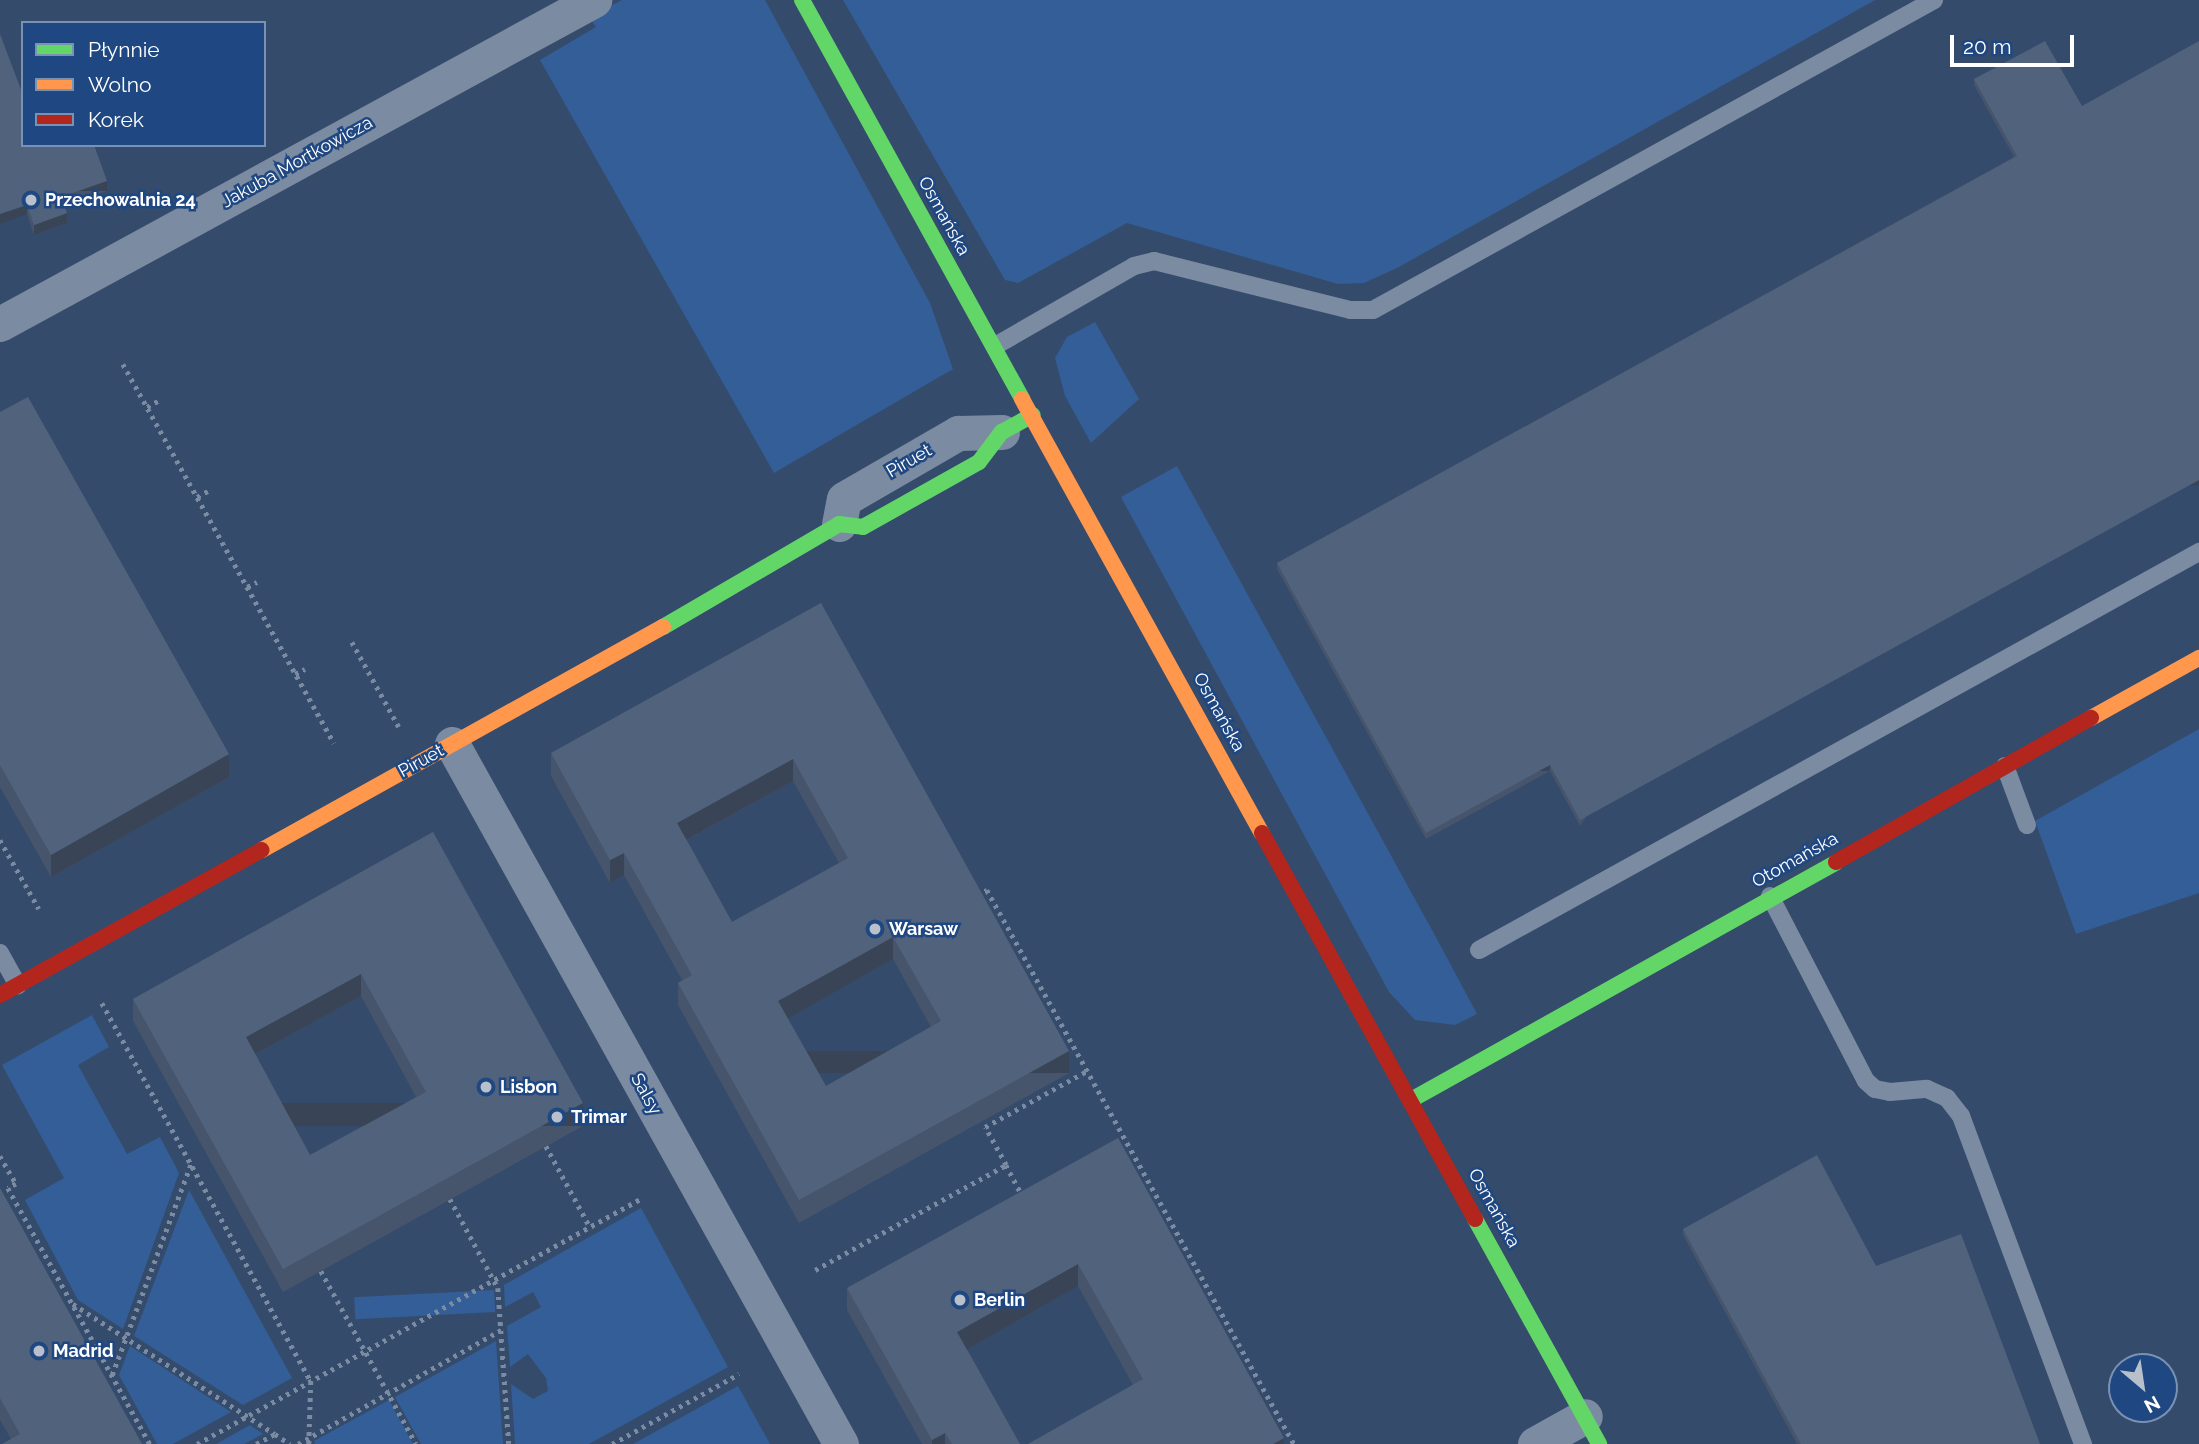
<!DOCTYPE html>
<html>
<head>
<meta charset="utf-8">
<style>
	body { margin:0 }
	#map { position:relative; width:2199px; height:1444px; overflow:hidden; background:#354b6b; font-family:Raleway,sans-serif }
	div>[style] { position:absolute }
	.green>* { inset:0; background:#335e98; transform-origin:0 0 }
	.path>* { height:4.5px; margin-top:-2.25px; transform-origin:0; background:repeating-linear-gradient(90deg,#7b8ba1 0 3.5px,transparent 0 8.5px) }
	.lane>* { height:18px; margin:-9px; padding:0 9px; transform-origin:9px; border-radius:9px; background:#7b8ba1 }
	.street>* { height:35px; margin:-17.5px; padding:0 17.5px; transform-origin:17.5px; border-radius:17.5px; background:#7b8ba1 }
	.fast>* { height:16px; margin:-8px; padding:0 8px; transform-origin:8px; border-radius:8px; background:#63d668 }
	.slow>* { height:16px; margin:-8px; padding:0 8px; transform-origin:8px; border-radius:8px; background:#ff974d }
	.jam>* { height:16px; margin:-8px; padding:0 8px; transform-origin:8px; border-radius:8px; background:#b3261e }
	.wall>* { inset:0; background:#46556b }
	.shaded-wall>* { inset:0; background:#394557; transform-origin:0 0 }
	.building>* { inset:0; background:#51637c }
	.dots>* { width:19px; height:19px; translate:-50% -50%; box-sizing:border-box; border:4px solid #1f4781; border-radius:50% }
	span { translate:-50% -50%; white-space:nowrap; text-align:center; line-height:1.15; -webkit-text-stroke:5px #1f4781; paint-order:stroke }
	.street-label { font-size:18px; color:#fff }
	.poi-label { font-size:18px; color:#fff; font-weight:700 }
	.left { translate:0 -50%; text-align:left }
	.legend { position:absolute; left:21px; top:21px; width:245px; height:126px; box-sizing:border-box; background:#1f4781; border:2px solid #7991b3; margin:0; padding:9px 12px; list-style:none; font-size:21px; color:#fff }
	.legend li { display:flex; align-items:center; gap:14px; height:35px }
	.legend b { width:35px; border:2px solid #7991b3 }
	.north { position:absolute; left:2108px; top:1353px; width:70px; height:70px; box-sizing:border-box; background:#1f4781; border:2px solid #7991b3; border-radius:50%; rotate:151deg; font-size:19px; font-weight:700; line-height:28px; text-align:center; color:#fff }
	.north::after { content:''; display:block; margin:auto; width:24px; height:32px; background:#b8c0cb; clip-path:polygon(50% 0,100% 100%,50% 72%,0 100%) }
	.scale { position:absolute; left:1950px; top:35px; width:124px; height:32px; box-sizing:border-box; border:4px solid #fff; border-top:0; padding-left:9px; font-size:21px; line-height:24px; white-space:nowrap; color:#fff; -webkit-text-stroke:5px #1f4781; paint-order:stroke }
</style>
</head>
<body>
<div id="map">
	<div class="green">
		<div style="clip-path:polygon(622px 0,765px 0,930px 303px,953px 369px,774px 473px,540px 60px,596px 27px,589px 17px)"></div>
		<div style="clip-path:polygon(843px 0,1875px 0,1397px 268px,1364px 283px,1338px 284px,1127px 223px,1018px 283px,1005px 280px)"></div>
		<div style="clip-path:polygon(1095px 322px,1139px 399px,1091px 443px,1065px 396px,1055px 358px,1067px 337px)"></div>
		<div style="clip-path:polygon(1177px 466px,1438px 941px,1477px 1014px,1455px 1025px,1415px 1020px,1389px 992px,1121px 497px)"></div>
		<div style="clip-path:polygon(2199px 729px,2199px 893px,2076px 934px,2035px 821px)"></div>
		<div style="clip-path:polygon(92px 1015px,109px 1047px,78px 1065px,127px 1154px,160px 1137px,179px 1173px,123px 1329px,78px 1300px,25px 1200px,64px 1178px,2px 1065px)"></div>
		<div style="clip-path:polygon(189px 1190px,292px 1378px,243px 1405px,134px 1336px)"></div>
		<div style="clip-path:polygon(641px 1208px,728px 1367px,589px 1444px,515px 1444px,511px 1384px,533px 1399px,548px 1391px,546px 1378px,528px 1354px,510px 1367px,507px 1326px,541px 1307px,533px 1292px,505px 1307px,504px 1285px)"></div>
		<div style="left:494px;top:1290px;width:22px;height:140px;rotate:87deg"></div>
		<div style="clip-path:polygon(496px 1341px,503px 1444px,421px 1444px,395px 1397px)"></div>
		<div style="clip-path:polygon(130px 1346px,231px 1412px,173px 1444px,157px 1444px,119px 1375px)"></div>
		<div style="clip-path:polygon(738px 1386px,770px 1444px,633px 1444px)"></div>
		<div style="clip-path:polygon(389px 1400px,413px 1444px,315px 1444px,314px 1441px)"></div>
		<div style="clip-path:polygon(250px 1425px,263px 1434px,244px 1444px,216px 1444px)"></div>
	</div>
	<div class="path">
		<div style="left:123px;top:364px;width:434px;rotate:60.9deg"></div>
		<div style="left:147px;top:407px;width:13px;rotate:-29deg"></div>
		<div style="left:197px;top:497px;width:13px;rotate:-29deg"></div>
		<div style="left:247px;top:587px;width:11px;rotate:-27deg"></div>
		<div style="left:352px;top:642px;width:97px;rotate:61.1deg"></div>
		<div style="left:295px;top:674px;width:11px;rotate:-27deg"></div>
		<div style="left:0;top:840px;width:79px;rotate:60.5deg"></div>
		<div style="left:977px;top:895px;width:11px;rotate:-27deg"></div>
		<div style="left:987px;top:890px;width:633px;rotate:61.01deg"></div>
		<div style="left:102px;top:1003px;width:432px;rotate:61.1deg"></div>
		<div style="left:311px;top:1381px;width:63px;rotate:91.8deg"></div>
		<div style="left:546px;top:1146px;width:92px;rotate:61.5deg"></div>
		<div style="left:0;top:1156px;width:32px;rotate:60deg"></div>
		<div style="left:16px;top:1184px;width:9px;rotate:153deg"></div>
		<div style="left:8px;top:1188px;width:293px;rotate:61deg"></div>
		<div style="left:1006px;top:1165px;width:34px;rotate:62deg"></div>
		<div style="left:450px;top:1199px;width:101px;rotate:61.7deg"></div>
		<div style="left:498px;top:1288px;width:156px;rotate:86deg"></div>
		<div style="left:815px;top:1270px;width:218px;rotate:-28.8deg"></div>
		<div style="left:1006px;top:1165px;width:43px;rotate:-118.9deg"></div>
		<div style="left:985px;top:1127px;width:116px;rotate:-28.8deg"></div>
		<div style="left:321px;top:1271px;width:197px;rotate:61.2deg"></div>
		<div style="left:73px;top:1304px;width:240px;rotate:32.8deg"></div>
		<div style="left:112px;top:1375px;width:225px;rotate:-69.5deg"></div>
		<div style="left:197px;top:1444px;width:508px;rotate:-28.93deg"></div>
		<div style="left:256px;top:1444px;width:21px;rotate:-28deg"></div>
		<div style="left:275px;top:1434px;width:18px;rotate:34deg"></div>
		<div style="left:298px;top:1444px;width:233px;rotate:-29.3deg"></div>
		<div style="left:612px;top:1444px;width:145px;rotate:-28.9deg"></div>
	</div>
	<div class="lane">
		<div style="left:995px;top:346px;width:160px;rotate:-29.9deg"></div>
		<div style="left:1134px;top:266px;width:21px;rotate:-14deg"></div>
		<div style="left:1154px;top:261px;width:202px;rotate:14deg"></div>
		<div style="left:1350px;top:310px;width:23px"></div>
		<div style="left:1373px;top:310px;width:641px;rotate:-28.92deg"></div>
		<div style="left:2005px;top:766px;width:63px;rotate:69.6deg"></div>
		<div style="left:1770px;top:896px;width:208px;rotate:62.6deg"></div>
		<div style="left:1866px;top:1081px;width:12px;rotate:42deg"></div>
		<div style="left:1875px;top:1089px;width:15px;rotate:11deg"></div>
		<div style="left:1890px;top:1092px;width:37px;rotate:-5deg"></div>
		<div style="left:1927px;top:1089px;width:22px;rotate:24deg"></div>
		<div style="left:1947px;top:1098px;width:23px;rotate:52deg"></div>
		<div style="left:1961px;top:1116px;width:350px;rotate:69.6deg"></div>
		<div style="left:1479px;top:950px;width:823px;rotate:-28.93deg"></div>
		<div style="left:0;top:953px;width:37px;rotate:61deg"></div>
	</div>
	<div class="street">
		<div style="left:0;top:324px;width:677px;rotate:-28.61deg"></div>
		<div style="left:839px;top:524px;width:25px;rotate:-79deg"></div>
		<div style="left:844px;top:499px;width:132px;rotate:-30.1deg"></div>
		<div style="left:958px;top:433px;width:44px;rotate:-1.3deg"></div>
		<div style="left:452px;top:744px;width:801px;rotate:60.94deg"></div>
		<div style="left:1535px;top:1444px;width:57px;rotate:-29.2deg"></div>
	</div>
	<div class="fast">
		<div style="left:802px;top:0;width:456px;rotate:61.1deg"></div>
		<div style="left:663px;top:627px;width:204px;rotate:-30.3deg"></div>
		<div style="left:839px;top:524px;width:24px;rotate:7deg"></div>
		<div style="left:863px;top:527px;width:133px;rotate:-29.3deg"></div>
		<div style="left:979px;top:462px;width:38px;rotate:-53deg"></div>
		<div style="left:1002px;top:432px;width:35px;rotate:-29deg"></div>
		<div style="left:1411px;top:1100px;width:487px;rotate:-29.2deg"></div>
		<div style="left:1475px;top:1219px;width:257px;rotate:61.1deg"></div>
	</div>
	<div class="slow">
		<div style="left:1022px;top:399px;width:496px;rotate:61.1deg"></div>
		<div style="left:2091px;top:718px;width:124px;rotate:-29.1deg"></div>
		<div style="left:262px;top:850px;width:459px;rotate:-29.1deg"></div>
	</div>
	<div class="jam">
		<div style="left:1262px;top:833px;width:441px;rotate:61.1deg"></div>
		<div style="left:1836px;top:862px;width:293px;rotate:-29.5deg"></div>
		<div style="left:0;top:995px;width:299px;rotate:-29deg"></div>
	</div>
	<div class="wall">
		<div style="clip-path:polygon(1974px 79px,2082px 106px,1580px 826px,1550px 771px,1426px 839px,1277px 569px,1277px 563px,2014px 157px,1974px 85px)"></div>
		<div style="clip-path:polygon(23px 145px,107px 191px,64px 206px,67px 223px,34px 235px,27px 214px)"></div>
		<div style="clip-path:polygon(0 412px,229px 777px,51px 877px,0 787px)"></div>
		<div style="clip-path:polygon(evenodd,821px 603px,1069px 1073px,799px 1223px,678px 1005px,678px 983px,682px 980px,624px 875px,610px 883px,551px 776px,551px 753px,821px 603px,793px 781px,839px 863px,732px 922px,687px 840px,793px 781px,821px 603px,893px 959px,931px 1027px,826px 1086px,787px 1018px,893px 959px)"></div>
		<div style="clip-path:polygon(evenodd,433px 832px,583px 1126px,283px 1292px,133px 1021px,133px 999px,433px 832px,361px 996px,416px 1097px,310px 1155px,255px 1054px,361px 996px)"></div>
		<div style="clip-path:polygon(1118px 1138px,1284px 1444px,1133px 1385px,1078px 1286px,967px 1349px,1020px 1444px,922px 1444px,847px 1310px,847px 1288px)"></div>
		<div style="clip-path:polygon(0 1188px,142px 1444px,11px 1439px,0 1420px)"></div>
		<div style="clip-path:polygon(1683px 1229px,1876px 1266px,2040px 1444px,1797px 1444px,1683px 1235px)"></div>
	</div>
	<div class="shaded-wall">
		<div style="left:107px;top:181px;width:10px;height:49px;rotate:90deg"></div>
		<div style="clip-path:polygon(27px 205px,27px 214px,0 224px,0 214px)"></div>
		<div style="clip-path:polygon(67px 213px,67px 223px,34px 235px,34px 225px)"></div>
		<div style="left:2199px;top:480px;width:6px;height:706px;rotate:90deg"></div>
		<div style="clip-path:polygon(229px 754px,229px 777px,51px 877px,51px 855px)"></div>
		<div style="clip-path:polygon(793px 759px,793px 781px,677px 845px,677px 823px)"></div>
		<div style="left:1550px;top:765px;width:6px;height:141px;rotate:90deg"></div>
		<div style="clip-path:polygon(624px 853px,624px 875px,610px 883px,610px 860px)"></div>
		<div style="clip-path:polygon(893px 937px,893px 959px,778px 1024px,778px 1001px)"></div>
		<div style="clip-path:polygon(361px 974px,361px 996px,246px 1059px,246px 1037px)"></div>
		<div style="left:1069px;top:1051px;width:22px;height:308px;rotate:90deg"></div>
		<div style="left:583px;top:1103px;width:23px;height:343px;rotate:90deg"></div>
		<div style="clip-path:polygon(1078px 1264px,1078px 1286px,957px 1355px,957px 1332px)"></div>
		<div style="clip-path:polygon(945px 1433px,945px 1444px,932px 1444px,932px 1440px)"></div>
		<div style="clip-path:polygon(1284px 1438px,1284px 1444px,1273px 1444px)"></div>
	</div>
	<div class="building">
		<div style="clip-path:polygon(0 34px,23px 95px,23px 145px,94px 145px,107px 181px,61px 197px,67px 213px,34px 225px,27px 205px,0 214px)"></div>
		<div style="clip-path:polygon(2045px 41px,2082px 106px,2199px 41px,2199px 480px,1580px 820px,1550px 765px,1426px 833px,1277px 563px,2017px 156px,1974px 79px)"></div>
		<div style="clip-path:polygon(28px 397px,229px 754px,51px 855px,0 765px,0 412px)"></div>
		<div style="clip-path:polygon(evenodd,821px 603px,1069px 1051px,799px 1200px,678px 983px,692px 975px,624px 853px,610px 860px,551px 753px,821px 603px,793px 759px,848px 858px,732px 922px,677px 823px,793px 759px,821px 603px,893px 937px,941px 1021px,826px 1086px,778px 1001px,893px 937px)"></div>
		<div style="clip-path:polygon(evenodd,433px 832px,583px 1103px,283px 1269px,133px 999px,433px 832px,361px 974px,426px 1092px,310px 1155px,246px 1037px,361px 974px)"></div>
		<div style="clip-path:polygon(1118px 1138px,1284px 1438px,1273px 1444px,1028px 1444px,1143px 1379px,1078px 1264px,957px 1332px,1020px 1444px,952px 1444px,945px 1433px,932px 1440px,847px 1288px)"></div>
		<div style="clip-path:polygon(1817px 1155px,1876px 1266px,1961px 1234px,2040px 1444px,1801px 1444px,1683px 1229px)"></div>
		<div style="clip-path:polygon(0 1188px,142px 1444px,2px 1444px,20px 1434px,0 1398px)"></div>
	</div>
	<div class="dots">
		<div style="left:31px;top:200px;background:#b8c0cb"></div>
		<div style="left:875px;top:929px;background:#b8c0cb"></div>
		<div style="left:486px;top:1087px;background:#b8c0cb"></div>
		<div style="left:557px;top:1117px;background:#b8c0cb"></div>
		<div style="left:960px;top:1300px;background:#b8c0cb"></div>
		<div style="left:39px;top:1351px;background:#b8c0cb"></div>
	</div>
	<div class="street-label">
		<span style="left:297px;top:162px;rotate:-29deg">Jakuba Mortkowicza</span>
		<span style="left:944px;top:216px;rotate:61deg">Osmańska</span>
		<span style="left:909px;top:461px;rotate:-30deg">Piruet</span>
		<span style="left:1219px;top:712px;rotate:61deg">Osmańska</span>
		<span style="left:421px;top:761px;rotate:-29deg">Piruet</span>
		<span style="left:1795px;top:860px;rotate:-29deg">Otomańska</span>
		<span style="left:646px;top:1094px;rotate:61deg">Salsy</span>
		<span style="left:1494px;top:1208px;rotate:61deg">Osmańska</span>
	</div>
	<div class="poi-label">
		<span class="left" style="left:45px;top:200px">Przechowalnia 24</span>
		<span class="left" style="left:889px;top:929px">Warsaw</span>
		<span class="left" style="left:500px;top:1087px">Lisbon</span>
		<span class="left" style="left:571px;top:1117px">Trimar</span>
		<span class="left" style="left:974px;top:1300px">Berlin</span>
		<span class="left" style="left:53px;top:1351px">Madrid</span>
	</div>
	<ul class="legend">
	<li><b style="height:9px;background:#63d668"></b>Płynnie</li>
	<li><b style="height:9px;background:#ff974d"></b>Wolno</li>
	<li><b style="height:9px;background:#b3261e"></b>Korek</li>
	</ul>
	<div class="north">N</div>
	<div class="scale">20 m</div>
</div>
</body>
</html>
